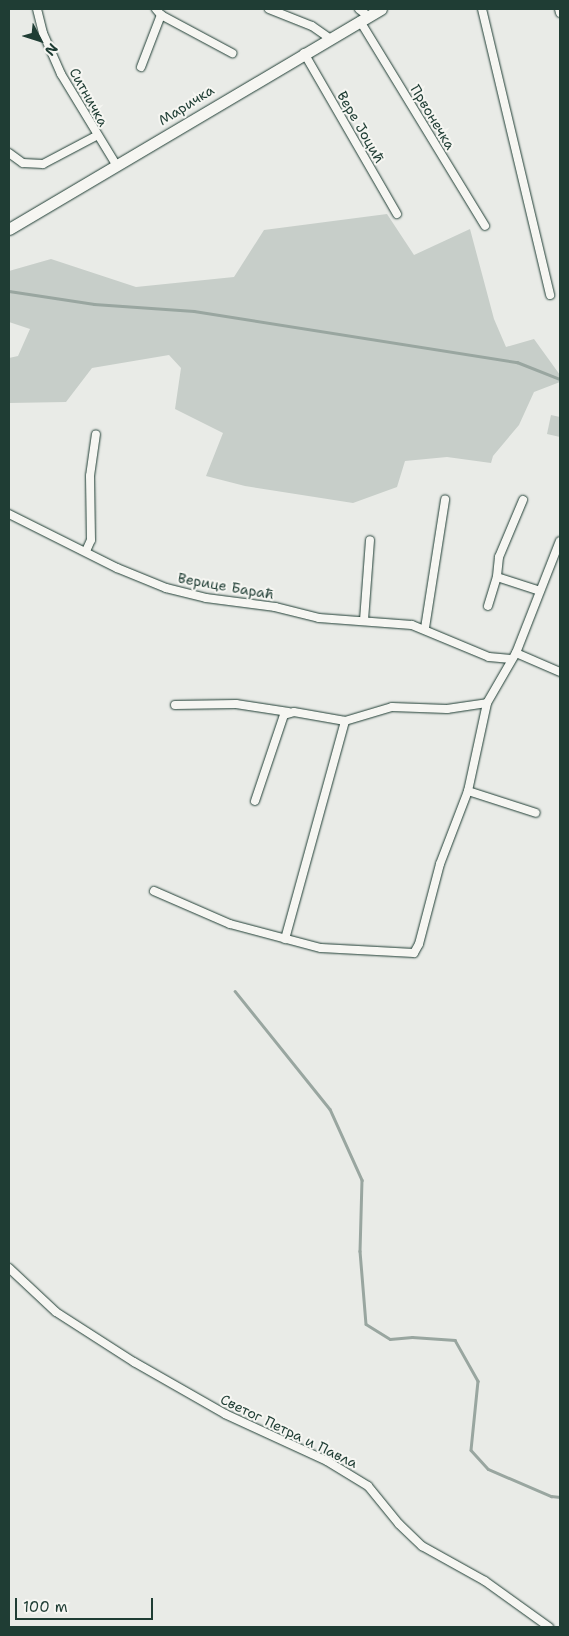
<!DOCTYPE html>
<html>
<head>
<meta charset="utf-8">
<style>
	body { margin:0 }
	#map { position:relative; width:569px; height:1636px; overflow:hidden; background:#e9ebe7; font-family:"Shantell Sans",sans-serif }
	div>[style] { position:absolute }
	.green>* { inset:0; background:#c7cec9 }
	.stream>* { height:2.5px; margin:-1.25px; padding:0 1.25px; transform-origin:1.25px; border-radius:1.25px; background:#99a6a0 }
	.roads { filter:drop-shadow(0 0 1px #1f3d34) drop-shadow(0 0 1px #1f3d34) }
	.street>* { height:8px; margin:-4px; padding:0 4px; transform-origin:4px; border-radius:4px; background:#f6f6f2 }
	.secondary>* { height:11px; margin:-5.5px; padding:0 5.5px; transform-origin:5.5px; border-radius:5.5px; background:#f6f6f2 }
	span { translate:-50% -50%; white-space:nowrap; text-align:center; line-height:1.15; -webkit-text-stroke:4px #f6f6f2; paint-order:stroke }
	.street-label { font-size:14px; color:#1f3d34 }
	.frame { position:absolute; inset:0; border:10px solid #1f3d34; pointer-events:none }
	.north { position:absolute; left:15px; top:15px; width:50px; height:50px; -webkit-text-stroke:4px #f6f6f2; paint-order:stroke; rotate:130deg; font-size:14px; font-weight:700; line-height:20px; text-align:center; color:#1f3d34 }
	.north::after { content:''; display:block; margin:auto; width:18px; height:22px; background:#1f3d34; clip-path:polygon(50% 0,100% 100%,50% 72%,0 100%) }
	.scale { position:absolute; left:15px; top:1598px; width:138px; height:22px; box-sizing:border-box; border:2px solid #1f3d34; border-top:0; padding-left:6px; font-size:15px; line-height:18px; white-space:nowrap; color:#1f3d34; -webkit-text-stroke:4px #f6f6f2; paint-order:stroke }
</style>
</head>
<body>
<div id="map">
	<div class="green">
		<div style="clip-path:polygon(387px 214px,414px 255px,470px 229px,494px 319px,506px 347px,534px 339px,560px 375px,560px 382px,534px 392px,519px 425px,493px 456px,491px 463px,447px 457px,405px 461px,397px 487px,353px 503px,245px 486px,206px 476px,223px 433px,175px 409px,181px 368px,169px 355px,92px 368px,66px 402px,9px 403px,9px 358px,18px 356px,30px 329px,9px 322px,9px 271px,51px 259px,136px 287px,234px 277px,264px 230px)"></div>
		<div style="clip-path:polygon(551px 415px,560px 417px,560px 437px,547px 434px)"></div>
	</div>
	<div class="stream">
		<div style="left:9px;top:291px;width:86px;rotate:8.7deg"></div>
		<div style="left:94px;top:304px;width:100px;rotate:4deg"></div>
		<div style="left:194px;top:311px;width:327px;rotate:9deg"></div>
		<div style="left:517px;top:362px;width:46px;rotate:21.6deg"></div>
		<div style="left:235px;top:991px;width:151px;rotate:51.2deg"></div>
		<div style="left:330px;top:1109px;width:78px;rotate:65.7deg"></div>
		<div style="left:362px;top:1180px;width:71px;rotate:91.6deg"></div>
		<div style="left:360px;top:1251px;width:73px;rotate:85.3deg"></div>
		<div style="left:366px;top:1324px;width:28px;rotate:32deg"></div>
		<div style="left:390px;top:1339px;width:22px;rotate:-5deg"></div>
		<div style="left:412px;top:1337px;width:43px;rotate:4deg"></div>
		<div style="left:455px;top:1340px;width:47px;rotate:60.7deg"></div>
		<div style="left:478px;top:1381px;width:69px;rotate:95.8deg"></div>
		<div style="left:471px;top:1450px;width:25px;rotate:48deg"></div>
		<div style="left:488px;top:1469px;width:69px;rotate:23.2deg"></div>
		<div style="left:551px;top:1496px;width:9px;rotate:6deg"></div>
	</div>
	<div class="roads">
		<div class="street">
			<div style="left:37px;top:9px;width:25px;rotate:76deg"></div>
			<div style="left:43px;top:33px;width:45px;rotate:66.3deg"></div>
			<div style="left:61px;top:74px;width:108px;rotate:58.7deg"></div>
			<div style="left:269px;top:9px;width:46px;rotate:21.6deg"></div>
			<div style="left:312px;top:26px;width:21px;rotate:35deg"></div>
			<div style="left:359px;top:9px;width:11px;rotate:38deg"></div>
			<div style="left:482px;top:9px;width:294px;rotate:76.6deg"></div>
			<div style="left:559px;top:9px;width:4px;rotate:76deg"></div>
			<div style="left:161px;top:15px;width:81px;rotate:28.2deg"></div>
			<div style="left:360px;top:21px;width:240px;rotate:58.6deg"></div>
			<div style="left:304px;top:53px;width:186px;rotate:60deg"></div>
			<div style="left:141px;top:67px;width:56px;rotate:-69deg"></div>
			<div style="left:161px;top:15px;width:8px;rotate:-130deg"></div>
			<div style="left:9px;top:153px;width:17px;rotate:36deg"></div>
			<div style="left:23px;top:163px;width:20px;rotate:3deg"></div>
			<div style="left:43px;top:164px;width:60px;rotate:-27.8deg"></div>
			<div style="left:523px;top:500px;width:62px;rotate:112.8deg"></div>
			<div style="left:499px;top:557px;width:20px;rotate:96deg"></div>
			<div style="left:497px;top:577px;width:45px;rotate:18deg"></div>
			<div style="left:9px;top:514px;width:121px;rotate:26.6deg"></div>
			<div style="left:117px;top:568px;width:53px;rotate:22.2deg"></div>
			<div style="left:166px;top:588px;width:41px;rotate:14deg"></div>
			<div style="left:206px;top:598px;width:70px;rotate:7.4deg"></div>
			<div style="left:275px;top:607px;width:45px;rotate:14deg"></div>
			<div style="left:319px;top:618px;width:93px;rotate:4.3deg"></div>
			<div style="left:412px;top:625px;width:83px;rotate:22.6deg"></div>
			<div style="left:489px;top:657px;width:22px;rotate:5deg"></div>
			<div style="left:86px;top:551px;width:12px;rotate:-66deg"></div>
			<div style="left:91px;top:540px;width:64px;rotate:-90.9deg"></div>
			<div style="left:90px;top:476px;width:42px;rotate:-81.9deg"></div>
			<div style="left:488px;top:606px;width:30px;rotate:-73deg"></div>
			<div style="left:364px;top:620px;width:80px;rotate:-85.7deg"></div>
			<div style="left:425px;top:628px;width:130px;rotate:-81.1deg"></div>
			<div style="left:516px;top:653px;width:48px;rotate:23.4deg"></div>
			<div style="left:175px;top:705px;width:61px;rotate:-0.9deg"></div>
			<div style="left:236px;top:704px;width:53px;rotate:8.7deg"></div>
			<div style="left:468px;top:791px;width:71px;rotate:17.9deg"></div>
			<div style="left:255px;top:801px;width:91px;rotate:-71.4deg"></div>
			<div style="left:284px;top:715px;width:10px;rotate:-17deg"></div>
			<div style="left:294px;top:712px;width:52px;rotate:10deg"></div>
			<div style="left:154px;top:891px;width:83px;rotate:23.5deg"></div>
			<div style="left:230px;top:924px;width:94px;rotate:14.8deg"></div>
			<div style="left:321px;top:948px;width:93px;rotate:3.1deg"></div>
			<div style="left:414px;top:953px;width:10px;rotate:-61deg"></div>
			<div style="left:419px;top:944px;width:83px;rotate:-75.3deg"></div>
			<div style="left:440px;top:864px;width:78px;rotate:-69deg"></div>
			<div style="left:468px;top:791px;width:90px;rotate:-77.8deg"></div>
			<div style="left:487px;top:703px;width:58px;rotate:-59.9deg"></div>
			<div style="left:516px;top:653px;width:120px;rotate:-68.6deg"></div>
			<div style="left:285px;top:939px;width:226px;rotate:-74.6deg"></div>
			<div style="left:345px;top:721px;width:49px;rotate:-16.6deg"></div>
			<div style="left:392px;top:707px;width:55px;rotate:2.1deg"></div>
			<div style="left:447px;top:709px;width:40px;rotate:-8.5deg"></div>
			<div style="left:9px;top:1268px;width:64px;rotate:43.1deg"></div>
			<div style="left:56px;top:1312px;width:93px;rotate:32.7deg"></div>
			<div style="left:134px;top:1362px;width:105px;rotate:29.7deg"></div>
			<div style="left:225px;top:1414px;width:112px;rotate:24.7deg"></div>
			<div style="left:327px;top:1461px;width:48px;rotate:31.4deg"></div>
			<div style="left:368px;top:1486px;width:49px;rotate:50.8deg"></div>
			<div style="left:399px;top:1524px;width:32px;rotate:44deg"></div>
			<div style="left:422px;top:1546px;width:72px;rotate:29.1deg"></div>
			<div style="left:485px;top:1581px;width:79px;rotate:35.7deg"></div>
		</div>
		<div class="secondary">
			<div style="left:9px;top:229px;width:432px;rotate:-30.6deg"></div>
		</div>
	</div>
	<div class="street-label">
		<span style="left:89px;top:97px;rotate:61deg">Ситничка</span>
		<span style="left:186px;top:105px;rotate:-32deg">Маричка</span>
		<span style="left:433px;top:117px;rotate:59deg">Првонечка</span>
		<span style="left:361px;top:127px;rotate:60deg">Вере Јоцић</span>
		<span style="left:226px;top:586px;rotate:10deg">Верице Бараћ</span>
		<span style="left:289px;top:1431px;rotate:26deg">Светог Петра и Павла</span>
	</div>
	<div class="frame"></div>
	<div class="north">N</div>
	<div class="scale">100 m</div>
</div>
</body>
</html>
